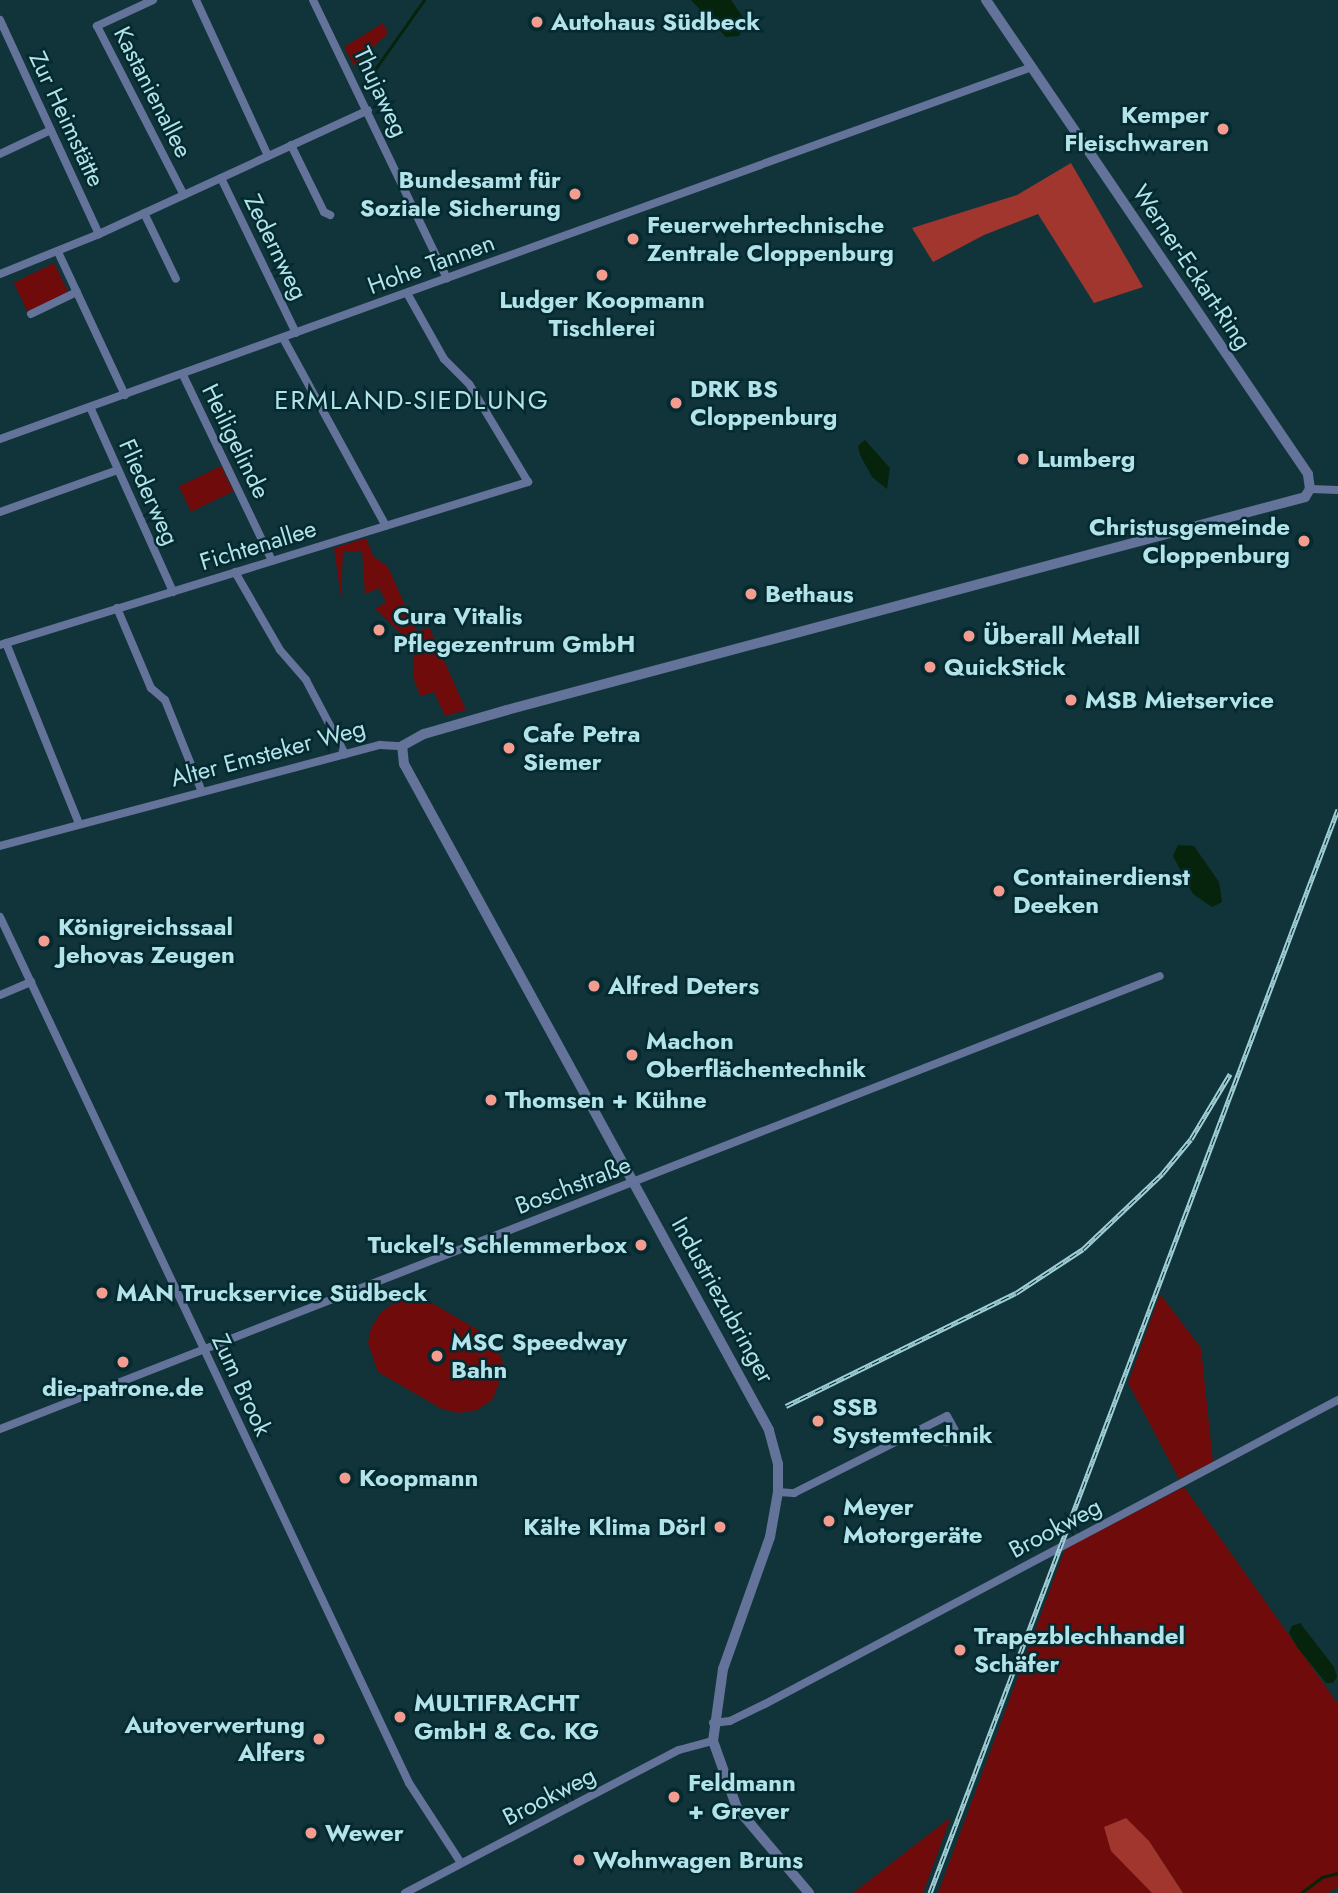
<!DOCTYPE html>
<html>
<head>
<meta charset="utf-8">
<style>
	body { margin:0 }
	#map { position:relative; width:1338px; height:1893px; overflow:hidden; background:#103439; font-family:Jost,sans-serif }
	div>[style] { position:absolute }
	.green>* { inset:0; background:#6f0b0b; transform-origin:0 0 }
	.forest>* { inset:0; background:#a1362f }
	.water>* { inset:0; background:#06240c }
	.stream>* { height:2.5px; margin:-1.25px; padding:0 1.25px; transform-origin:1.25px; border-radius:1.25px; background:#06240c }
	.minor>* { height:8px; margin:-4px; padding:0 4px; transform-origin:4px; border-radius:4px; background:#63739a }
	.tertiary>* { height:10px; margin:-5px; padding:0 5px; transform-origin:5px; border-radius:5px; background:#63739a }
	.rail>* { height:5px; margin-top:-2.5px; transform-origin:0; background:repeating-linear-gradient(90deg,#042a2f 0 8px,#a0cfd7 0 16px); box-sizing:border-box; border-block:2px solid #a0cfd7 }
	.dots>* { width:19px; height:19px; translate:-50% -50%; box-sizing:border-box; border:4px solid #042a2f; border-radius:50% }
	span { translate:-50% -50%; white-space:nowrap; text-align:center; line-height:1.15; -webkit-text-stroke:5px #042a2f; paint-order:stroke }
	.poi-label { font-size:24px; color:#b2e3eb; font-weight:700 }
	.left { translate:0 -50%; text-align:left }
	.right { translate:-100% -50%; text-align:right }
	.street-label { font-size:24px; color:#b2e3eb }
	.neighbourhood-label { font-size:26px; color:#b2e3eb; letter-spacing:2px }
</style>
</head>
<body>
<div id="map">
	<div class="green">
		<div style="clip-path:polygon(383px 23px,388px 33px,354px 66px,344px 47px)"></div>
		<div style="left:54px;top:263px;width:32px;height:45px;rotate:64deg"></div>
		<div style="left:221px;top:466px;width:28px;height:47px;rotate:64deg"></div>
		<div style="clip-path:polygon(366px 538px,373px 556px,388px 567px,417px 632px,429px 627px,466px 710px,445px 716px,434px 692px,420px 696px,414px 679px,414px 637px,404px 636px,375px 609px,386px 602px,379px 588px,365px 594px,362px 551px,343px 552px,341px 598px,334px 548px)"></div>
		<div style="clip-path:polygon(1160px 1294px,1201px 1348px,1213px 1462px,1179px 1479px,1128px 1383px)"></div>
		<div style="clip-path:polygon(414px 1299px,432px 1303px,495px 1340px,505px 1369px,492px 1400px,477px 1410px,459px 1413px,442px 1409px,378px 1372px,368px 1343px,371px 1328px,381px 1312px,396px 1302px)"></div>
		<div style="clip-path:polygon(1184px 1487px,1338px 1704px,1338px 1887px,1328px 1893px,1183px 1893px,1149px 1841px,1152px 1893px,938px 1893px,1065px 1549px)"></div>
		<div style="clip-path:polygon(951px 1817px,923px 1893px,853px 1893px)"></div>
	</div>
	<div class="forest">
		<div style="clip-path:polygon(1071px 163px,1143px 287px,1094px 303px,1038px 214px,984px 235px,933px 262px,912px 228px,1017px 195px)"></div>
		<div style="clip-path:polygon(1126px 1818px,1149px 1841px,1183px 1893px,1152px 1893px,1111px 1851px,1104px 1827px)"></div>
	</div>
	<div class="water">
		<div style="clip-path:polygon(691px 0,731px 0,746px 22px,739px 36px,726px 37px)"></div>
		<div style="clip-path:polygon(865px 440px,890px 468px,887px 489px,872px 477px,860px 455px,858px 446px)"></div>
		<div style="clip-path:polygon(1178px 845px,1194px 846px,1219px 882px,1222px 902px,1212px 907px,1193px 894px,1173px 856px)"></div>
		<div style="clip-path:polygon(1300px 1623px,1334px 1667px,1337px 1677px,1333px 1683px,1326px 1683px,1297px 1647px,1289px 1633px,1292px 1626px)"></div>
	</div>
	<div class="stream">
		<div style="left:369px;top:78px;width:95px;rotate:-54.8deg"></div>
		<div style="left:1301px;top:1893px;width:26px;rotate:-37deg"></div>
		<div style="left:1322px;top:1877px;width:16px;rotate:-14deg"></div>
	</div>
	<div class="minor">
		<div style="left:153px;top:0;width:62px;rotate:155.1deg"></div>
		<div style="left:97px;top:26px;width:190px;rotate:62.8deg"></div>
		<div style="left:196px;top:0;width:172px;rotate:65.2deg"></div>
		<div style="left:313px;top:0;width:309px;rotate:64.3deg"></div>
		<div style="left:0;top:20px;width:236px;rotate:65.2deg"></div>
		<div style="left:291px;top:145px;width:75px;rotate:63.8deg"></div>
		<div style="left:324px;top:212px;width:7px;rotate:27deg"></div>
		<div style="left:0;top:154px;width:56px;rotate:-25.2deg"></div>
		<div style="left:221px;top:178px;width:172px;rotate:64.2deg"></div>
		<div style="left:144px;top:213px;width:73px;rotate:64.1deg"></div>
		<div style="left:58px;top:252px;width:158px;rotate:64.9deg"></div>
		<div style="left:0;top:274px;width:107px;rotate:-22deg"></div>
		<div style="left:99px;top:234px;width:296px;rotate:-24.7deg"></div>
		<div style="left:31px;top:314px;width:51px;rotate:-25.6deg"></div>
		<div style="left:283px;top:338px;width:214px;rotate:61.3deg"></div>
		<div style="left:183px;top:375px;width:206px;rotate:64.4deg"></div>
		<div style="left:90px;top:407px;width:203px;rotate:65.8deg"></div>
		<div style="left:0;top:439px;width:1097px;rotate:-19.82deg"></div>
		<div style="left:1310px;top:489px;width:28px;rotate:2deg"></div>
		<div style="left:0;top:512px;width:125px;rotate:-19.6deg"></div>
		<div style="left:235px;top:572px;width:90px;rotate:60deg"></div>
		<div style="left:280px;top:650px;width:40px;rotate:49deg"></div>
		<div style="left:306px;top:680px;width:84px;rotate:62.2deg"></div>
		<div style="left:117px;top:608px;width:87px;rotate:67deg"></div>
		<div style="left:151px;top:688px;width:18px;rotate:41deg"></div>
		<div style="left:165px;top:700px;width:99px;rotate:68.1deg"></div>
		<div style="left:6px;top:643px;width:195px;rotate:68deg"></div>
		<div style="left:0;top:645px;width:553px;rotate:-17.16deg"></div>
		<div style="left:528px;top:482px;width:114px;rotate:-121deg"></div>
		<div style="left:469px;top:384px;width:35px;rotate:-135deg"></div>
		<div style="left:444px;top:359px;width:76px;rotate:-119.3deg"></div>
		<div style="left:0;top:846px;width:393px;rotate:-14.9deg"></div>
		<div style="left:380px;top:745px;width:22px;rotate:3deg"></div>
		<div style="left:0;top:917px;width:958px;rotate:64.72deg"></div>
		<div style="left:409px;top:1783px;width:95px;rotate:57deg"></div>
		<div style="left:0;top:995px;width:34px;rotate:-23deg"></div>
		<div style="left:0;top:1429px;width:1245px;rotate:-21.33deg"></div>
		<div style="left:778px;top:1492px;width:16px;rotate:4deg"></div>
		<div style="left:794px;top:1493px;width:171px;rotate:-26.7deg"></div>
		<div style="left:947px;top:1416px;width:23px;rotate:61deg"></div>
		<div style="left:958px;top:1436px;width:13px;rotate:153deg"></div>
		<div style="left:946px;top:1442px;width:30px;rotate:-156deg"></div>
		<div style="left:713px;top:1723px;width:17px;rotate:-7deg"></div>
		<div style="left:730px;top:1721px;width:39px;rotate:-26deg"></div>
		<div style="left:765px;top:1704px;width:649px;rotate:-27.95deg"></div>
		<div style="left:405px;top:1893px;width:309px;rotate:-27.6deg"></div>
		<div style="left:679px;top:1750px;width:35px;rotate:-15deg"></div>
	</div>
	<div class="tertiary">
		<div style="left:809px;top:1893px;width:111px;rotate:-130.3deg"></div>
		<div style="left:737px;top:1808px;width:71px;rotate:-109.7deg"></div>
		<div style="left:713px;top:1741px;width:73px;rotate:-82.1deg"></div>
		<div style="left:723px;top:1669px;width:140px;rotate:-70.4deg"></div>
		<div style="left:770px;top:1537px;width:46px;rotate:-79.9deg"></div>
		<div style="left:778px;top:1492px;width:28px;rotate:-90deg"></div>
		<div style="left:778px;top:1464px;width:35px;rotate:-105deg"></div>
		<div style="left:769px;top:1430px;width:759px;rotate:-118.72deg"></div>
		<div style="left:404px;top:764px;width:18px;rotate:-96deg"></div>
		<div style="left:402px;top:746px;width:25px;rotate:-29deg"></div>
		<div style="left:424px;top:734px;width:86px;rotate:-16.1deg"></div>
		<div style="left:507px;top:710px;width:826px;rotate:-14.94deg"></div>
		<div style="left:1305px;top:497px;width:9px;rotate:-58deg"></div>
		<div style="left:1310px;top:489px;width:15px;rotate:-98deg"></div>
		<div style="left:1308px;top:474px;width:573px;rotate:-124.19deg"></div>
	</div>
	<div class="rail">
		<div style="left:786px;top:1406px;width:256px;rotate:-26.2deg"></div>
		<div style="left:1016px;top:1293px;width:80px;rotate:-33.3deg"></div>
		<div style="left:1083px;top:1249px;width:109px;rotate:-43.5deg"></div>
		<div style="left:1162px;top:1174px;width:45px;rotate:-50.4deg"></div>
		<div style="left:1191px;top:1139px;width:76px;rotate:-59deg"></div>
		<div style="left:930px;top:1893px;width:1158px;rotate:-69.37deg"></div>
	</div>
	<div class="dots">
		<div style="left:537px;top:22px;background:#f59c91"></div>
		<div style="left:1223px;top:129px;background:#f59c91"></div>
		<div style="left:575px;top:194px;background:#f59c91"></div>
		<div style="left:633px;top:239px;background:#f59c91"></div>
		<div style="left:602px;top:275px;background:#f59c91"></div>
		<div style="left:676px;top:403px;background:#f59c91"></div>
		<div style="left:1023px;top:459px;background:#f59c91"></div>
		<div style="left:1304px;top:541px;background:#f59c91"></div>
		<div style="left:751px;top:594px;background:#f59c91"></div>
		<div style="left:379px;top:630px;background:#f59c91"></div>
		<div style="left:969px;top:636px;background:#f59c91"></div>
		<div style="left:930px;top:667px;background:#f59c91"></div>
		<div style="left:1071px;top:700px;background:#f59c91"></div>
		<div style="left:509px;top:748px;background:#f59c91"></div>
		<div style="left:999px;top:891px;background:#f59c91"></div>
		<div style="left:44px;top:941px;background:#f59c91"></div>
		<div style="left:594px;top:986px;background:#f59c91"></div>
		<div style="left:632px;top:1055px;background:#f59c91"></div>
		<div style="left:491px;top:1100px;background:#f59c91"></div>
		<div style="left:641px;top:1245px;background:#f59c91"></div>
		<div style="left:102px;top:1293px;background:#f59c91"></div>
		<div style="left:437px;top:1356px;background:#f59c91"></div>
		<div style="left:123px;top:1362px;background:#f59c91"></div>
		<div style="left:818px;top:1421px;background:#f59c91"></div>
		<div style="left:345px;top:1478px;background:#f59c91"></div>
		<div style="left:829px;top:1521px;background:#f59c91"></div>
		<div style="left:720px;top:1527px;background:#f59c91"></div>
		<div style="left:960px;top:1650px;background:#f59c91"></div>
		<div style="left:400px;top:1717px;background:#f59c91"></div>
		<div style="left:319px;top:1739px;background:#f59c91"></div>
		<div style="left:674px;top:1797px;background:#f59c91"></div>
		<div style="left:311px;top:1833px;background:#f59c91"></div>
		<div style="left:579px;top:1860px;background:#f59c91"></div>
	</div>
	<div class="poi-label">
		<span class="left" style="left:551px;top:22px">Autohaus Südbeck</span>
		<span class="right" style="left:1209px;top:129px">Kemper<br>Fleischwaren</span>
		<span class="right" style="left:561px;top:194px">Bundesamt für<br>Soziale Sicherung</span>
		<span class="left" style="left:647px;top:239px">Feuerwehrtechnische<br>Zentrale Cloppenburg</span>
		<span style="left:602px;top:314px">Ludger Koopmann<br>Tischlerei</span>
		<span class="left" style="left:690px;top:403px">DRK BS<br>Cloppenburg</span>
		<span class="left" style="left:1037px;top:459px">Lumberg</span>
		<span class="right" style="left:1290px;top:541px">Christusgemeinde<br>Cloppenburg</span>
		<span class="left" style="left:765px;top:594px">Bethaus</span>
		<span class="left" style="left:393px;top:630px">Cura Vitalis<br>Pflegezentrum GmbH</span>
		<span class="left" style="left:983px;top:636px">Überall Metall</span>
		<span class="left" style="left:944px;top:667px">QuickStick</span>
		<span class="left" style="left:1085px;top:700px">MSB Mietservice</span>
		<span class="left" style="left:523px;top:748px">Cafe Petra<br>Siemer</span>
		<span class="left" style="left:1013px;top:891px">Containerdienst<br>Deeken</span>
		<span class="left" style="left:58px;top:941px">Königreichssaal<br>Jehovas Zeugen</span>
		<span class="left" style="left:608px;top:986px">Alfred Deters</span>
		<span class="left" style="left:646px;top:1055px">Machon<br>Oberflächentechnik</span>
		<span class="left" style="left:505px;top:1100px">Thomsen + Kühne</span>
		<span class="right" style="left:627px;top:1245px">Tuckel's Schlemmerbox</span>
		<span class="left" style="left:116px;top:1293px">MAN Truckservice Südbeck</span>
		<span class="left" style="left:451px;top:1356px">MSC Speedway<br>Bahn</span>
		<span style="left:123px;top:1388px">die-patrone.de</span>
		<span class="left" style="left:832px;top:1421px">SSB<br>Systemtechnik</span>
		<span class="left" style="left:359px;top:1478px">Koopmann</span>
		<span class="left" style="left:843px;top:1521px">Meyer<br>Motorgeräte</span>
		<span class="right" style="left:706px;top:1527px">Kälte Klima Dörl</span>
		<span class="left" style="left:974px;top:1650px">Trapezblechhandel<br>Schäfer</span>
		<span class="left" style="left:414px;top:1717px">MULTIFRACHT<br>GmbH &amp; Co. KG</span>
		<span class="right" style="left:305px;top:1739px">Autoverwertung<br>Alfers</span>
		<span class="left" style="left:688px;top:1797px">Feldmann<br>+ Grever</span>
		<span class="left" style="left:325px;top:1833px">Wewer</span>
		<span class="left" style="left:593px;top:1860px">Wohnwagen Bruns</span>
	</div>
	<div class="street-label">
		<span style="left:153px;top:92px;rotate:63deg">Kastanienallee</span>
		<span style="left:381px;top:92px;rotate:65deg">Thujaweg</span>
		<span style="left:67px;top:119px;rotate:65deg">Zur Heimstätte</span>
		<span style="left:276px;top:247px;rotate:64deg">Zedernweg</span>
		<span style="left:431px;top:264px;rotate:-20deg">Hohe Tannen</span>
		<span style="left:1192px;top:267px;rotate:56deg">Werner-Eckart-Ring</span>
		<span style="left:236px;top:441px;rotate:64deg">Heiligelinde</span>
		<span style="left:149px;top:492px;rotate:66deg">Fliederweg</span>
		<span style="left:258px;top:545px;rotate:-17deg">Fichtenallee</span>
		<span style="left:268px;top:753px;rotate:-15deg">Alter Emsteker Weg</span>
		<span style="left:573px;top:1185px;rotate:-21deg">Boschstraße</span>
		<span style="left:723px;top:1300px;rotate:61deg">Industriezubringer</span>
		<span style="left:242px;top:1385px;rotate:65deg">Zum Brook</span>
		<span style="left:1055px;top:1528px;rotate:-28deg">Brookweg</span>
		<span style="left:549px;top:1796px;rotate:-27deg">Brookweg</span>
	</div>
	<div class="neighbourhood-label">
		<span style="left:412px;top:401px">ERMLAND-SIEDLUNG</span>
	</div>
</div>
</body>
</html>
